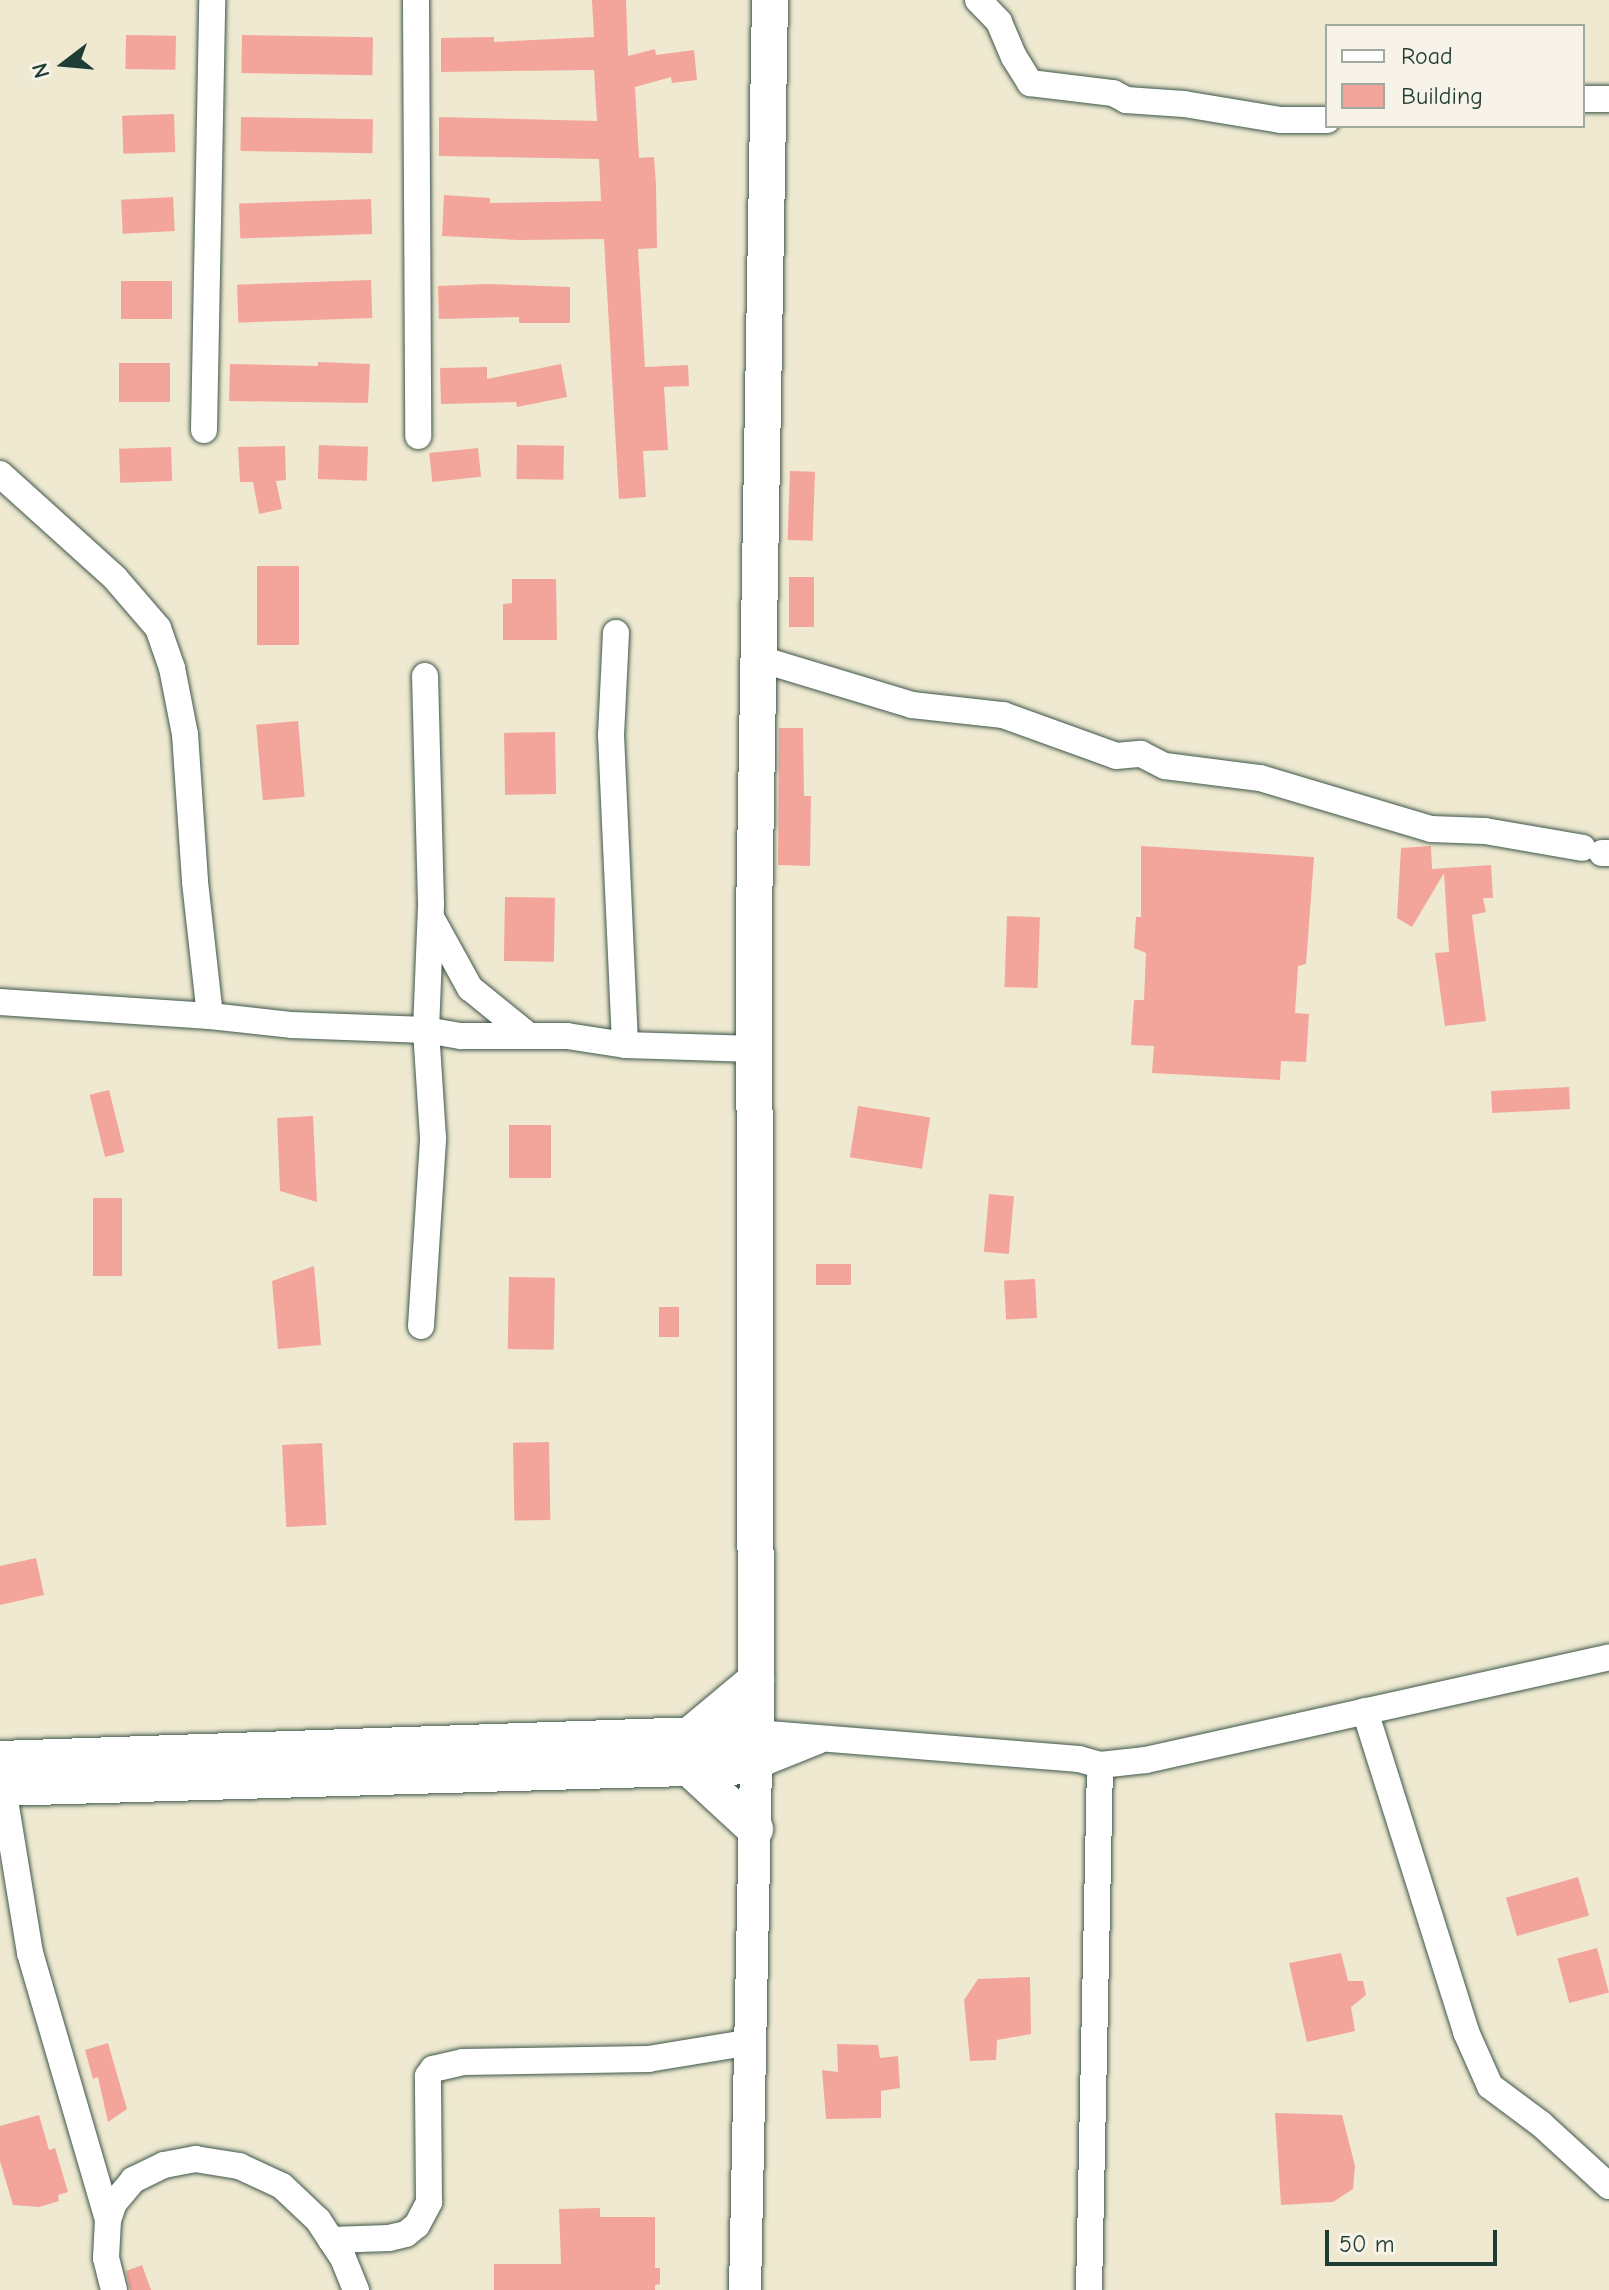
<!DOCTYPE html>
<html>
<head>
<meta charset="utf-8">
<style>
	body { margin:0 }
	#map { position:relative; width:1609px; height:2290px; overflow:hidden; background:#eee9d0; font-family:"Comic Neue",sans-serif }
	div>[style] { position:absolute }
	.building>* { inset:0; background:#f4a59b; transform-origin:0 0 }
	.roads { filter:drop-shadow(0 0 2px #3e574b) drop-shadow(0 0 2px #3e574b) }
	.minor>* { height:26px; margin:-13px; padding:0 13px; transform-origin:13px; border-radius:13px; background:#fff }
	.tertiary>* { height:32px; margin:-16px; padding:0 16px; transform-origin:16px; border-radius:16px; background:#fff }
	.secondary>* { height:36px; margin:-18px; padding:0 18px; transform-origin:18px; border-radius:18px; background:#fff }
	span { translate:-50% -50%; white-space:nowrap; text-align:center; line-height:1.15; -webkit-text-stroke:6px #f7f3e8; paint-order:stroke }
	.legend { position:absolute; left:1325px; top:24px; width:260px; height:104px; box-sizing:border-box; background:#f7f3e8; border:2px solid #a1aaa0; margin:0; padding:10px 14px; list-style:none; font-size:24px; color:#1f3d34 }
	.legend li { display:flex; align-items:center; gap:16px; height:40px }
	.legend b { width:40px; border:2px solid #a1aaa0 }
	.north { position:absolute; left:24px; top:24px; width:80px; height:80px; -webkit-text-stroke:6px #f7f3e8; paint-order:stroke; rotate:254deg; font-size:22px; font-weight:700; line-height:32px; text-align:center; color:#1f3d34 }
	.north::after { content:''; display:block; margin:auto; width:28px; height:36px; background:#1f3d34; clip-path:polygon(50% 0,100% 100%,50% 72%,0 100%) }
	.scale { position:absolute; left:1325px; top:2230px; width:172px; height:36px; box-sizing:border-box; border:4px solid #1f3d34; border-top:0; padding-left:10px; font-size:24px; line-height:28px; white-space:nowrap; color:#1f3d34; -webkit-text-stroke:6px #f7f3e8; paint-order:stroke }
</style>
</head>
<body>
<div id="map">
	<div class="building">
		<div style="clip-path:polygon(592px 0,626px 0,628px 56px,655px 49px,656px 55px,694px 50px,697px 80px,672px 83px,671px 77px,635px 87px,639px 158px,654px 157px,656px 185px,657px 248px,638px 249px,645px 367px,688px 365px,689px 386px,664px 387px,668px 450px,643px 451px,646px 497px,619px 499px,604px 239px,519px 240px,442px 236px,444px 195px,490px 198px,490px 203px,601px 201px,599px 159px,439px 156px,439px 117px,597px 121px,594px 70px,441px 72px,441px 38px,494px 37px,494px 42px,594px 37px)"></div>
		<div style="left:126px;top:35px;width:50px;height:34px;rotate:1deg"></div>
		<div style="left:242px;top:35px;width:131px;height:38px;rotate:1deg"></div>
		<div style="left:174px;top:114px;width:38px;height:52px;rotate:88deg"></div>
		<div style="left:241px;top:117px;width:132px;height:34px;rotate:1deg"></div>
		<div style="left:173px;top:197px;width:34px;height:52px;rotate:87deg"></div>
		<div style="left:371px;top:199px;width:35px;height:132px;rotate:88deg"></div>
		<div style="left:371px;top:280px;width:38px;height:134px;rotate:88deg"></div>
		<div style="left:121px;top:281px;width:51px;height:38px"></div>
		<div style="clip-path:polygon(487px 284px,570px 287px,570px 323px,519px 323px,519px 317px,439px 319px,438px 286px)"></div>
		<div style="clip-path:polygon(318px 362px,370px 364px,368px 403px,229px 401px,230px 364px,318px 366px)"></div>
		<div style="left:119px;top:363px;width:51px;height:39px"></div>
		<div style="clip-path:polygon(561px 364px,567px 397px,517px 407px,516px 402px,441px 404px,440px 368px,487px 367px,487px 379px)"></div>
		<div style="left:319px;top:445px;width:49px;height:34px;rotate:2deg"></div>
		<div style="left:517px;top:445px;width:47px;height:34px;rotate:1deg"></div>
		<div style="clip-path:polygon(285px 446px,286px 480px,276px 481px,282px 509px,259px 514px,253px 482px,240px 482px,238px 447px)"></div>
		<div style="left:171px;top:447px;width:34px;height:52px;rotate:88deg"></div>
		<div style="left:478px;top:448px;width:29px;height:49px;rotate:84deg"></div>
		<div style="left:790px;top:471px;width:25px;height:69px;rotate:2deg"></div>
		<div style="left:257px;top:566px;width:42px;height:79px"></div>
		<div style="left:789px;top:577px;width:25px;height:50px"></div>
		<div style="clip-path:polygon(512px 579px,556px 579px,557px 640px,503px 640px,503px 604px,512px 603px)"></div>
		<div style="left:298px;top:721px;width:76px;height:42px;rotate:85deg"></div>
		<div style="clip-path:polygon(779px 728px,803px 728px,804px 796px,811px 796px,810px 866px,778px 865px)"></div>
		<div style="left:555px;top:732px;width:62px;height:51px;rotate:89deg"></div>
		<div style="clip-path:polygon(1141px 846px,1314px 857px,1306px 964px,1298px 966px,1295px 1013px,1309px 1014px,1306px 1062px,1281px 1061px,1280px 1080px,1152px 1073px,1154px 1046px,1131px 1045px,1134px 1000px,1144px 1000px,1146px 953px,1134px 948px,1136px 917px,1141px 917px)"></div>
		<div style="clip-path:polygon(1431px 846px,1432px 869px,1491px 865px,1493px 898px,1483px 898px,1486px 912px,1472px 915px,1486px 1021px,1445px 1026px,1435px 953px,1449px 952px,1444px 873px,1412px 927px,1397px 918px,1401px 848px)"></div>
		<div style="left:505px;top:897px;width:50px;height:64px;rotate:1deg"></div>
		<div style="left:1007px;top:916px;width:33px;height:71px;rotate:2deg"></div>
		<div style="left:1569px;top:1087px;width:22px;height:78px;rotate:87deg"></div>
		<div style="left:109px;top:1090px;width:64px;height:20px;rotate:76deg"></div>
		<div style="left:858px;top:1106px;width:73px;height:52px;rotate:9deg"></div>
		<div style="clip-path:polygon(313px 1116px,317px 1202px,280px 1191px,277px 1118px)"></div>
		<div style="left:509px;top:1125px;width:42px;height:53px"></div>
		<div style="left:989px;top:1194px;width:25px;height:58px;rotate:5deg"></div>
		<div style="left:93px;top:1198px;width:29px;height:78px"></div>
		<div style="left:851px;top:1264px;width:21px;height:35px;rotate:90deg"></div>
		<div style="clip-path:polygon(314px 1266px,321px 1345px,278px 1349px,272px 1281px)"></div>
		<div style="left:509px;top:1277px;width:46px;height:72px;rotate:1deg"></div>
		<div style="left:1035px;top:1279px;width:39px;height:31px;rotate:87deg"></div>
		<div style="left:659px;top:1307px;width:20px;height:30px"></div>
		<div style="left:549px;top:1442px;width:78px;height:36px;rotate:89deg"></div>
		<div style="left:322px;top:1443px;width:82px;height:40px;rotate:87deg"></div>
		<div style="clip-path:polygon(36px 1558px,44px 1595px,0 1605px,0 1566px)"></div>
		<div style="left:1578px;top:1877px;width:40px;height:75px;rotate:74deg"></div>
		<div style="left:1597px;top:1948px;width:46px;height:41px;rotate:75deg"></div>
		<div style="clip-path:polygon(1341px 1953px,1348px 1981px,1363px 1981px,1366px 1995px,1351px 2007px,1355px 2031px,1307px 2042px,1289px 1963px)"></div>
		<div style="clip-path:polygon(1030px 1977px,1031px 2034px,997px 2040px,996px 2060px,970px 2061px,964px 2000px,978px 1979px)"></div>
		<div style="clip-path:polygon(108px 2043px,127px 2109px,108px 2122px,98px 2077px,93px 2079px,85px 2050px)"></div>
		<div style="clip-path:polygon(837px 2044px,878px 2045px,880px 2058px,898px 2056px,900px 2088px,881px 2091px,881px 2118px,826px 2119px,822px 2070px,838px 2072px)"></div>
		<div style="clip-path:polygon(1275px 2113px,1342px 2115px,1355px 2166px,1353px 2189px,1333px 2202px,1281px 2205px)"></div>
		<div style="clip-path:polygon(39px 2115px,49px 2150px,55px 2148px,68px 2192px,58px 2195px,59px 2201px,39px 2207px,13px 2205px,0 2161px,0 2126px)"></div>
		<div style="clip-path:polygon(600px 2208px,600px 2217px,655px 2217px,655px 2268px,660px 2268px,660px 2284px,655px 2285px,655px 2290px,494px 2290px,494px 2264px,561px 2264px,559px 2209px)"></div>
		<div style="clip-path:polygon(142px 2265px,151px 2290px,130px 2290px,126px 2271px)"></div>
	</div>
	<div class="roads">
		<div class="minor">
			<div style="left:416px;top:0;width:436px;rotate:89.7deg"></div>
			<div style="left:978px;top:0;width:30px;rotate:46deg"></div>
			<div style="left:999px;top:22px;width:38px;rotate:67deg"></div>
			<div style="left:1014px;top:57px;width:31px;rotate:58deg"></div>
			<div style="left:1030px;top:83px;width:84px;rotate:6.9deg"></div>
			<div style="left:1113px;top:93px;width:15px;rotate:28deg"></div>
			<div style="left:1126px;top:100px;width:58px;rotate:3.9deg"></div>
			<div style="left:1184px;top:104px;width:98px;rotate:9.4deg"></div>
			<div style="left:1281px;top:120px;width:46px"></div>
			<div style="left:1583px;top:99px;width:26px"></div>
			<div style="left:204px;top:430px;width:430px;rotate:-88.9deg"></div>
			<div style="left:0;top:474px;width:155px;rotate:42.1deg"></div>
			<div style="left:115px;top:578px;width:66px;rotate:49.3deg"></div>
			<div style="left:158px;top:628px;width:42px;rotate:70.7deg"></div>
			<div style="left:172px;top:668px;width:67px;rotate:78.9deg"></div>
			<div style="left:185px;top:734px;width:148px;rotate:86.1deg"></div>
			<div style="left:195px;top:882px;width:135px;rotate:83.6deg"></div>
			<div style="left:616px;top:633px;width:102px;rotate:92.8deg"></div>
			<div style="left:611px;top:735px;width:307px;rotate:87.4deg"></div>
			<div style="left:760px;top:659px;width:159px;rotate:16.8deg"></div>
			<div style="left:912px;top:705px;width:92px;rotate:6.3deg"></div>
			<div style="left:1003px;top:715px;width:120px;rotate:19.9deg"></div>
			<div style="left:1116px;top:756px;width:25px;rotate:-5deg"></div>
			<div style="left:1141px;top:754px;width:27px;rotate:27deg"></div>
			<div style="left:1165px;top:766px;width:96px;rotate:7.2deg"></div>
			<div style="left:1260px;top:778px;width:178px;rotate:16.6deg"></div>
			<div style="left:1431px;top:829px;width:54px;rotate:2.1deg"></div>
			<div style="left:1485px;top:831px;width:99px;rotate:9.8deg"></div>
			<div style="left:1602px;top:853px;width:7px"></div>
			<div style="left:433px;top:921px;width:77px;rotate:61.1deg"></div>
			<div style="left:470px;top:988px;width:76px;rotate:39.1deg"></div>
			<div style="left:0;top:1002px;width:210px;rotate:3.8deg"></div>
			<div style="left:210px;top:1016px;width:81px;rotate:6.3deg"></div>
			<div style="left:291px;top:1025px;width:135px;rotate:2.1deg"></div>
			<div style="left:426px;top:1030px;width:36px;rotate:10deg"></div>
			<div style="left:461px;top:1036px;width:106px"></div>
			<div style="left:567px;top:1036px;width:59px;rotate:8.8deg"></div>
			<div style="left:625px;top:1045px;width:130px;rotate:1.8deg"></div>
			<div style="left:421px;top:1326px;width:188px;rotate:-86.3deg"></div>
			<div style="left:433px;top:1138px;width:108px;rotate:-93.7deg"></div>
			<div style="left:426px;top:1030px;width:126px;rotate:-87.7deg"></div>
			<div style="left:431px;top:904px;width:228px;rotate:-91.5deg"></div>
			<div style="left:1365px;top:1711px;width:337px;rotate:72.5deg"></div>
			<div style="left:1466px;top:2032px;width:59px;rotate:66deg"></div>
			<div style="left:1490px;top:2086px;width:64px;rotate:36.7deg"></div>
			<div style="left:1541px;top:2124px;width:92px;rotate:42.4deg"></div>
			<div style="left:756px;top:1733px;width:324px;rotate:4.6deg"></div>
			<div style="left:1079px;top:1759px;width:22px;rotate:16deg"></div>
			<div style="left:1100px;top:1765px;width:46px;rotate:-6.2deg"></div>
			<div style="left:1146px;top:1760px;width:474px;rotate:-12.5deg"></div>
			<div style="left:756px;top:1766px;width:67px;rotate:-22deg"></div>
			<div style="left:3px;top:1788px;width:167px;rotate:80.7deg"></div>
			<div style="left:30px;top:1953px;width:278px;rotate:73.7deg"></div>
			<div style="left:331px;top:2240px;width:58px;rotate:-2deg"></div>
			<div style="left:389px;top:2238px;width:17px;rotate:-13deg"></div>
			<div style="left:406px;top:2234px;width:14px;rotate:-39deg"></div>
			<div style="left:417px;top:2225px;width:26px;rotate:-62deg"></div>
			<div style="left:429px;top:2202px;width:126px;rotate:-90.5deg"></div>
			<div style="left:428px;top:2076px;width:9px;rotate:-54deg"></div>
			<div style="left:433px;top:2069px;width:31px;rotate:-13deg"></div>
			<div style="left:463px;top:2062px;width:185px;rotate:-0.9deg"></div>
			<div style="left:648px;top:2059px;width:105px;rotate:-9.3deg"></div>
			<div style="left:114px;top:2290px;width:33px;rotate:-104deg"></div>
			<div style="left:106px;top:2258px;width:38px;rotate:-87deg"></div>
			<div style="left:108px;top:2220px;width:18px;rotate:-71deg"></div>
			<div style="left:114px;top:2203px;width:30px;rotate:-50deg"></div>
			<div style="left:133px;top:2180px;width:34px;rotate:-26deg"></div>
			<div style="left:164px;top:2165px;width:32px;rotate:-11deg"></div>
			<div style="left:195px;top:2159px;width:45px;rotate:9deg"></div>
			<div style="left:239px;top:2166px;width:47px;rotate:24.9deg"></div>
			<div style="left:282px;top:2186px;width:50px;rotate:43.4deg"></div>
			<div style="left:318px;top:2220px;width:45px;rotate:56.7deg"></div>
			<div style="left:343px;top:2258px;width:35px;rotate:68deg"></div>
			<div style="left:1089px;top:2290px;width:525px;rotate:-88.8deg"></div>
		</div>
		<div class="tertiary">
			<div style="left:745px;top:2290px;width:524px;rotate:-88.8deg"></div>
		</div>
		<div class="secondary">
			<div style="left:690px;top:1735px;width:86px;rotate:-39.8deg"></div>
			<div style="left:0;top:1759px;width:756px;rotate:-1.97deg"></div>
			<div style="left:689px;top:1768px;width:90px;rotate:42.7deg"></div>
			<div style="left:0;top:1788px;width:756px;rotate:-1.67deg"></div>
			<div style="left:756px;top:1766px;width:850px;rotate:-90.13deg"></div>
			<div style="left:754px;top:916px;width:916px;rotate:-89deg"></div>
		</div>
	</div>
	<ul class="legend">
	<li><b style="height:10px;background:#fff"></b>Road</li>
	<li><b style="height:22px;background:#f4a59b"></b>Building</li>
	</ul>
	<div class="north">N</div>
	<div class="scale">50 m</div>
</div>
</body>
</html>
